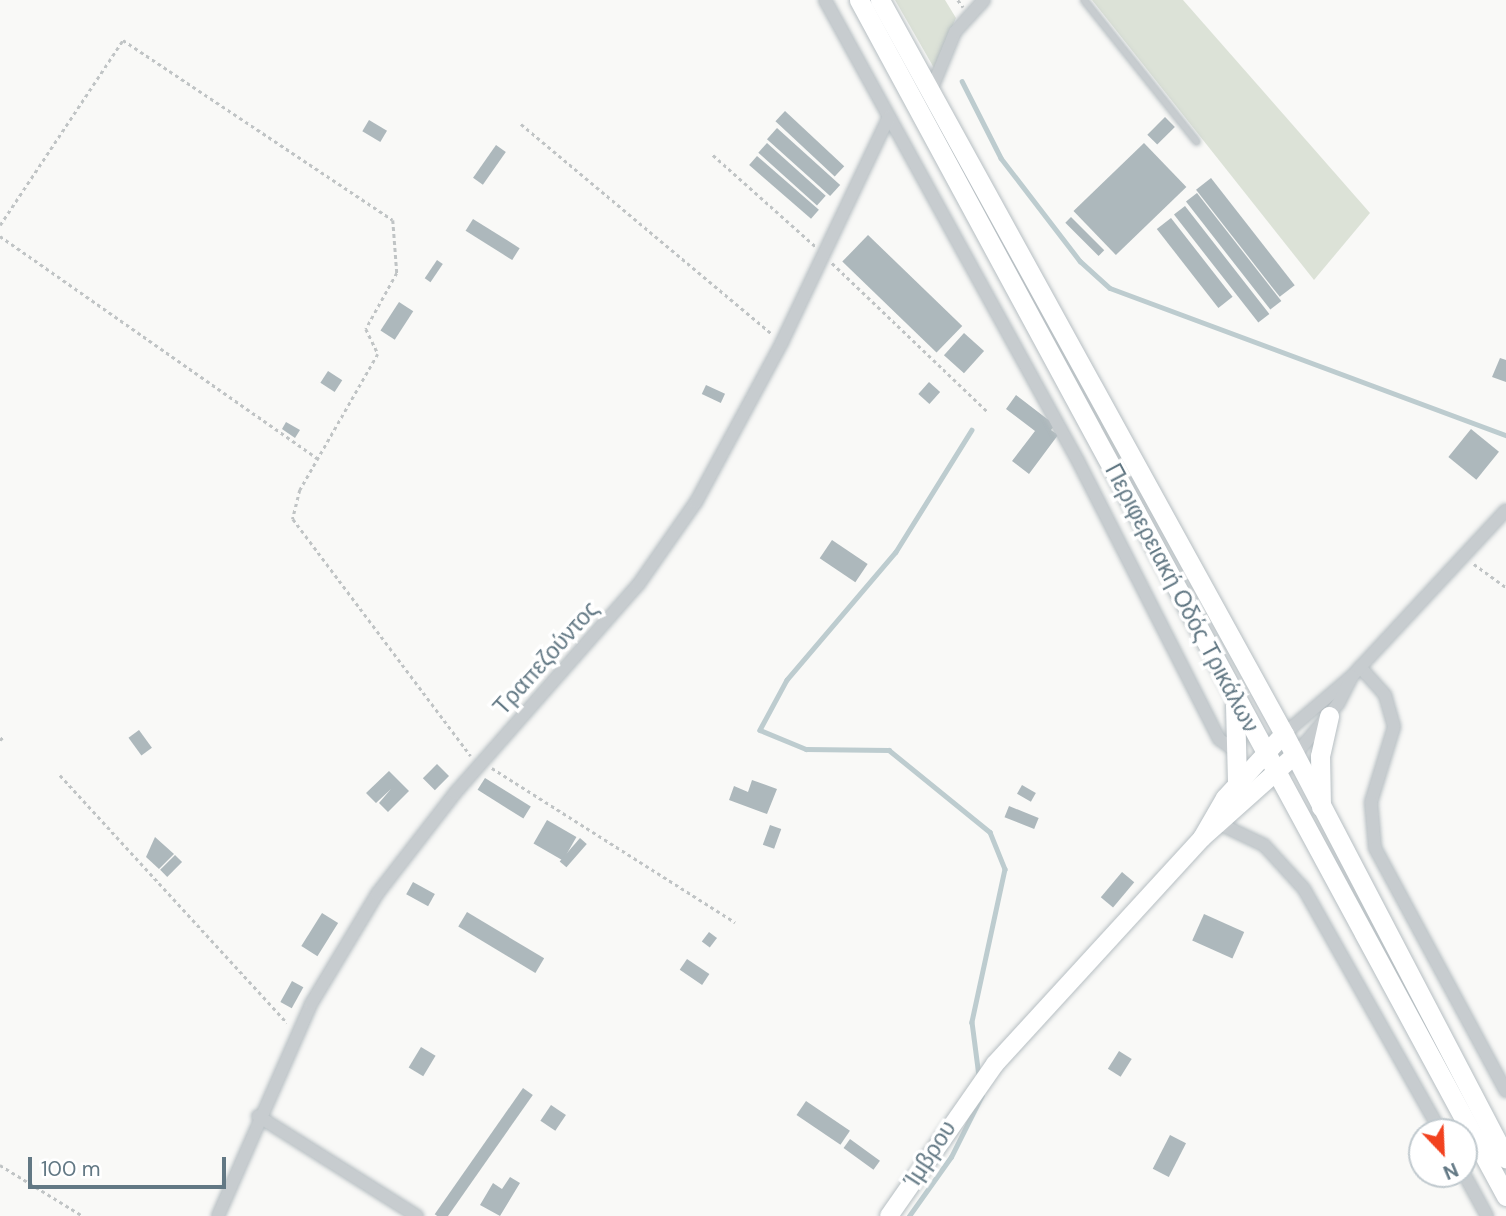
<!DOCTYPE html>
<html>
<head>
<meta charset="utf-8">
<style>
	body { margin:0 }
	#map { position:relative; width:1506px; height:1216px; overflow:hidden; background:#f9f9f7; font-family:"DM Sans",sans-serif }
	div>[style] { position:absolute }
	.green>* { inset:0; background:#dce2d7 }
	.stream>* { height:4.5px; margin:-2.25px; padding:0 2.25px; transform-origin:2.25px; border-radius:2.25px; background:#bdcccf }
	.building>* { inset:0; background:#adb8bc; transform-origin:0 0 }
	.path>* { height:2.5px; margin-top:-1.25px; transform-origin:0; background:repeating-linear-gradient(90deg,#c0c4c5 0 3.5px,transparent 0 7px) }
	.roads { filter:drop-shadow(0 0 2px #b6bec2) drop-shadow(0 0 2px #b6bec2) }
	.lane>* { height:6px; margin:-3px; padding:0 3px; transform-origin:3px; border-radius:3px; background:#c7cccf }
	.street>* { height:12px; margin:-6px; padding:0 6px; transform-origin:6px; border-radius:6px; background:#c7cccf }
	.secondary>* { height:18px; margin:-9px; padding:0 9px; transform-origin:9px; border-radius:9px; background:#fff }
	.primary>* { height:19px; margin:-9.5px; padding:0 9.5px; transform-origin:9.5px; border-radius:9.5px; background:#fff }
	span { translate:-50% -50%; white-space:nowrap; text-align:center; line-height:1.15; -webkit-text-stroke:7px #fff; paint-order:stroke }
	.street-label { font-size:23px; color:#627884 }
	.north { position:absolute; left:1408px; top:1118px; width:70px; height:70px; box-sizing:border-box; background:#fff; border:2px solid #c0c9ce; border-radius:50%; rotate:157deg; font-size:19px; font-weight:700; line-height:28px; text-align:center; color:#627884 }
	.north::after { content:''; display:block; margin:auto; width:24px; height:32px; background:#f2421f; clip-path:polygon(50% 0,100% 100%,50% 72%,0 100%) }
	.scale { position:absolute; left:28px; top:1157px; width:198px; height:32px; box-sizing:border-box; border:4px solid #627884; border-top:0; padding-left:9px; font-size:21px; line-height:24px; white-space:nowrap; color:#627884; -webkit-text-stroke:5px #fff; paint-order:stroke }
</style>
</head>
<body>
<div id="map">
	<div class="green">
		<div style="clip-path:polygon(895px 0,945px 0,956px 18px,934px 68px)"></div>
		<div style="clip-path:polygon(1092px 0,1183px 0,1370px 213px,1314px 280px)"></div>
	</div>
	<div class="stream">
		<div style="left:962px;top:81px;width:86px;rotate:63.1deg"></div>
		<div style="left:1001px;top:158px;width:130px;rotate:52.5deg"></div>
		<div style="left:1080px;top:261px;width:40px;rotate:42deg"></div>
		<div style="left:1110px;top:288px;width:422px;rotate:20.4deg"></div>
		<div style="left:972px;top:430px;width:144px;rotate:121.9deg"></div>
		<div style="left:896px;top:552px;width:168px;rotate:130.4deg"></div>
		<div style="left:787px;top:680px;width:57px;rotate:118.4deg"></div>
		<div style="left:760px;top:730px;width:50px;rotate:22.4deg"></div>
		<div style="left:806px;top:749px;width:83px;rotate:0.7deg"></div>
		<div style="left:889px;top:750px;width:130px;rotate:39.1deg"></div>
		<div style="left:990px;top:832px;width:40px;rotate:68deg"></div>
		<div style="left:1005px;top:869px;width:157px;rotate:102.2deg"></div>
		<div style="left:972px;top:1022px;width:54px;rotate:82.6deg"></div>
		<div style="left:909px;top:1216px;width:72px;rotate:-54.6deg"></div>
		<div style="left:951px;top:1157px;width:69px;rotate:-63.4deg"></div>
	</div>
	<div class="building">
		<div style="left:785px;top:111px;width:81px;height:14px;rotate:43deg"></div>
		<div style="left:1165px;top:117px;width:14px;height:25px;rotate:45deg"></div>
		<div style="left:369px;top:120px;width:21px;height:13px;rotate:31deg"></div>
		<div style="left:777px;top:128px;width:85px;height:15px;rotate:42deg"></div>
		<div style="left:767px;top:143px;width:79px;height:13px;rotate:42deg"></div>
		<div style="left:1144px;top:143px;width:61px;height:98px;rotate:46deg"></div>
		<div style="left:496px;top:145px;width:12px;height:40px;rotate:35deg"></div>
		<div style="left:757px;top:156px;width:82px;height:12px;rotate:41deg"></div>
		<div style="left:1211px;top:178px;width:136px;height:19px;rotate:52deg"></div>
		<div style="left:1197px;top:193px;width:137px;height:14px;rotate:52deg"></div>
		<div style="left:1185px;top:206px;width:137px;height:14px;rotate:52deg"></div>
		<div style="left:1071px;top:217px;width:47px;height:8px;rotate:45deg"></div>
		<div style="left:1171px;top:218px;width:100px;height:18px;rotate:52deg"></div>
		<div style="left:473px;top:219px;width:55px;height:14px;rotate:32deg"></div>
		<div style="left:868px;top:235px;width:131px;height:37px;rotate:44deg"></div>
		<div style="left:437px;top:260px;width:7px;height:22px;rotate:34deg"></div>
		<div style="left:399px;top:302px;width:17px;height:34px;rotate:33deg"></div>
		<div style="left:964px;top:333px;width:27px;height:30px;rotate:42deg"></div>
		<div style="clip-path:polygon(1500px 358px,1506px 360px,1506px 382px,1492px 377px)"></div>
		<div style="left:328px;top:371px;width:17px;height:14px;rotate:33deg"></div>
		<div style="left:929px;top:382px;width:15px;height:16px;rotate:42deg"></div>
		<div style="left:706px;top:385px;width:21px;height:10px;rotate:25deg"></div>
		<div style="clip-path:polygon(1016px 395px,1055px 425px,1051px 430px,1058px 435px,1029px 474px,1012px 461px,1035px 431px,1006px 409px)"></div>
		<div style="clip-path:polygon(286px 422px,300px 430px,295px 438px,282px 429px)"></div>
		<div style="left:1471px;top:429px;width:36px;height:36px;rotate:39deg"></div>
		<div style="left:832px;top:540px;width:43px;height:22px;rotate:34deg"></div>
		<div style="left:139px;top:730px;width:22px;height:13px;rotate:54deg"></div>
		<div style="left:437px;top:764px;width:17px;height:20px;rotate:45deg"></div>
		<div style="clip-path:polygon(389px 771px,409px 791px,388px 812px,379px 803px,391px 789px,376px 803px,366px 793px)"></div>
		<div style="left:485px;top:778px;width:54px;height:14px;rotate:32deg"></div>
		<div style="clip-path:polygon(752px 780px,777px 789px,767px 814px,729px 800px,734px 786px,748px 792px)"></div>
		<div style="left:1022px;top:785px;width:16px;height:10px;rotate:30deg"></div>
		<div style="left:1009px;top:806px;width:32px;height:12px;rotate:22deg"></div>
		<div style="left:547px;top:820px;width:34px;height:27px;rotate:30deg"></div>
		<div style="left:770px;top:825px;width:12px;height:21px;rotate:20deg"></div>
		<div style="clip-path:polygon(155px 837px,174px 854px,159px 869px,146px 857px)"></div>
		<div style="left:580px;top:838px;width:9px;height:31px;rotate:41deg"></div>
		<div style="left:175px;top:855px;width:10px;height:21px;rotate:45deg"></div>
		<div style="left:1122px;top:872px;width:16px;height:33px;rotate:40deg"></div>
		<div style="left:413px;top:882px;width:25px;height:14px;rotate:29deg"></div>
		<div style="left:467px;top:912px;width:90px;height:17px;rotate:31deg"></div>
		<div style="left:322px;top:913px;width:19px;height:39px;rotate:32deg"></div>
		<div style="left:1204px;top:914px;width:44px;height:29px;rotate:24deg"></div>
		<div style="left:709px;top:932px;width:10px;height:12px;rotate:37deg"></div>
		<div style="left:687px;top:959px;width:27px;height:13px;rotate:34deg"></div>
		<div style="left:292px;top:981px;width:13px;height:24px;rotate:29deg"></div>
		<div style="left:421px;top:1047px;width:17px;height:24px;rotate:31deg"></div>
		<div style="left:1119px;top:1051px;width:15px;height:21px;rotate:32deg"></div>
		<div style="left:523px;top:1088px;width:12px;height:154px;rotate:35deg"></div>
		<div style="left:806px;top:1101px;width:53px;height:17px;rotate:34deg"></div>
		<div style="left:551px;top:1105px;width:18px;height:19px;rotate:34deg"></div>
		<div style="left:1170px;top:1135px;width:18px;height:38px;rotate:27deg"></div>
		<div style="left:850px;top:1139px;width:37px;height:11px;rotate:36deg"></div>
		<div style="clip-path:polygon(510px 1177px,520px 1183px,500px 1216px,480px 1205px,493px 1183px,502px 1189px)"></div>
	</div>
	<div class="path">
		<div style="left:958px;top:0;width:9px;rotate:54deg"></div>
		<div style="left:521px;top:124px;width:326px;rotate:39.9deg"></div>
		<div style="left:713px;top:155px;width:137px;rotate:41.7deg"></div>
		<div style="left:0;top:225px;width:222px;rotate:-56.4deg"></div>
		<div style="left:123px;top:40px;width:324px;rotate:33.7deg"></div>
		<div style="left:393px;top:220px;width:53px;rotate:85.7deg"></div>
		<div style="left:397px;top:273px;width:64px;rotate:119deg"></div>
		<div style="left:366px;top:329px;width:28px;rotate:64deg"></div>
		<div style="left:378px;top:354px;width:157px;rotate:119.8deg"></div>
		<div style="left:300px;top:490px;width:30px;rotate:104deg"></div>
		<div style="left:293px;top:519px;width:296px;rotate:53.1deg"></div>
		<div style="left:0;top:236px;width:388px;rotate:35deg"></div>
		<div style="left:832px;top:263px;width:214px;rotate:43.7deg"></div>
		<div style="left:1474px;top:564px;width:39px;rotate:36deg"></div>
		<div style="left:0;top:740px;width:6px;rotate:-45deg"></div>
		<div style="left:492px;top:768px;width:288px;rotate:32.4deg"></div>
		<div style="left:60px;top:775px;width:336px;rotate:47.5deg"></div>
		<div style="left:0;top:1165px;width:97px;rotate:31.6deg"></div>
	</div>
	<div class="roads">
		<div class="lane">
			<div style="left:1084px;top:0;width:181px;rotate:51.5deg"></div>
		</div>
		<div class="street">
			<div style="left:825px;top:0;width:526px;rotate:61.24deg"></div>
			<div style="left:1078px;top:461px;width:312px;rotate:63.1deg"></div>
			<div style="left:1219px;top:739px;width:26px;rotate:36deg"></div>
			<div style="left:930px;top:93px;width:66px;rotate:-67.7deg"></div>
			<div style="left:955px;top:32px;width:43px;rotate:-47.8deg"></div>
			<div style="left:1360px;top:667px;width:38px;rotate:48deg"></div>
			<div style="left:1385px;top:695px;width:33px;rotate:74deg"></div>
			<div style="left:1394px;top:727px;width:78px;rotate:107deg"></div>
			<div style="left:1371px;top:802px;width:46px;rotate:85deg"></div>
			<div style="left:1375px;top:848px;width:276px;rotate:61.7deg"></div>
			<div style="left:1284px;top:734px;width:89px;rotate:-40.5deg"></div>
			<div style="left:1352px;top:676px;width:226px;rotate:-47.1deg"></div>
			<div style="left:1295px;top:755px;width:67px;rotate:-49.9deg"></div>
			<div style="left:1338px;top:704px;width:31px;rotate:-63deg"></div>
			<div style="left:1222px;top:825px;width:47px;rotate:25.5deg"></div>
			<div style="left:1264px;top:845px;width:59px;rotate:47.7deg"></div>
			<div style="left:1304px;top:889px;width:279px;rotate:60.6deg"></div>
			<div style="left:258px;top:1116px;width:188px;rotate:32.2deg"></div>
			<div style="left:1464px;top:1174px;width:48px;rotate:61.3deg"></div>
			<div style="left:218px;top:1216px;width:232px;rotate:-66.3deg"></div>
			<div style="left:311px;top:1004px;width:128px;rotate:-59deg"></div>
			<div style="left:377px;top:894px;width:128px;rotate:-52.3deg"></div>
			<div style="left:455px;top:793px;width:277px;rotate:-48.7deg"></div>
			<div style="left:638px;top:585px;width:101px;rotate:-55.1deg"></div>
			<div style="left:696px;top:502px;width:182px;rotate:-61.7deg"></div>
			<div style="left:782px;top:342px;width:249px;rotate:-64.6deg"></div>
		</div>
		<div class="secondary">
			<div style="left:1202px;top:838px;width:46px;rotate:-60.1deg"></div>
			<div style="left:1225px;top:798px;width:87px;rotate:-47.3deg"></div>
			<div style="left:889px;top:1216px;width:185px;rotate:-55.1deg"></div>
			<div style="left:995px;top:1064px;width:306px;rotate:-47.5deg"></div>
			<div style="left:1202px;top:838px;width:125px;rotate:-41.7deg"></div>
		</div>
		<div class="primary">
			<div style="left:859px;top:0;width:1360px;rotate:61.59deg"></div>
			<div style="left:880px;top:0;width:838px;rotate:61.17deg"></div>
			<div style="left:1284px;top:734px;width:479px;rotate:62.4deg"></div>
			<div style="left:1235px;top:705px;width:78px;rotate:88.5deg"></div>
			<div style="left:1321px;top:807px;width:51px;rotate:-91.1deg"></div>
			<div style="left:1320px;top:756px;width:41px;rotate:-77.3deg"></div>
		</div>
	</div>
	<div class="street-label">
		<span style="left:1182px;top:598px;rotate:62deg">Περιφερειακή Οδός Τρικάλων</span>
		<span style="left:546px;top:658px;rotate:-48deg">Τραπεζούντος</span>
		<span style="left:930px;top:1154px;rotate:-57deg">Ίμβρου</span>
	</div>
	<div class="north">N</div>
	<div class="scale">100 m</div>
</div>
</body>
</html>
